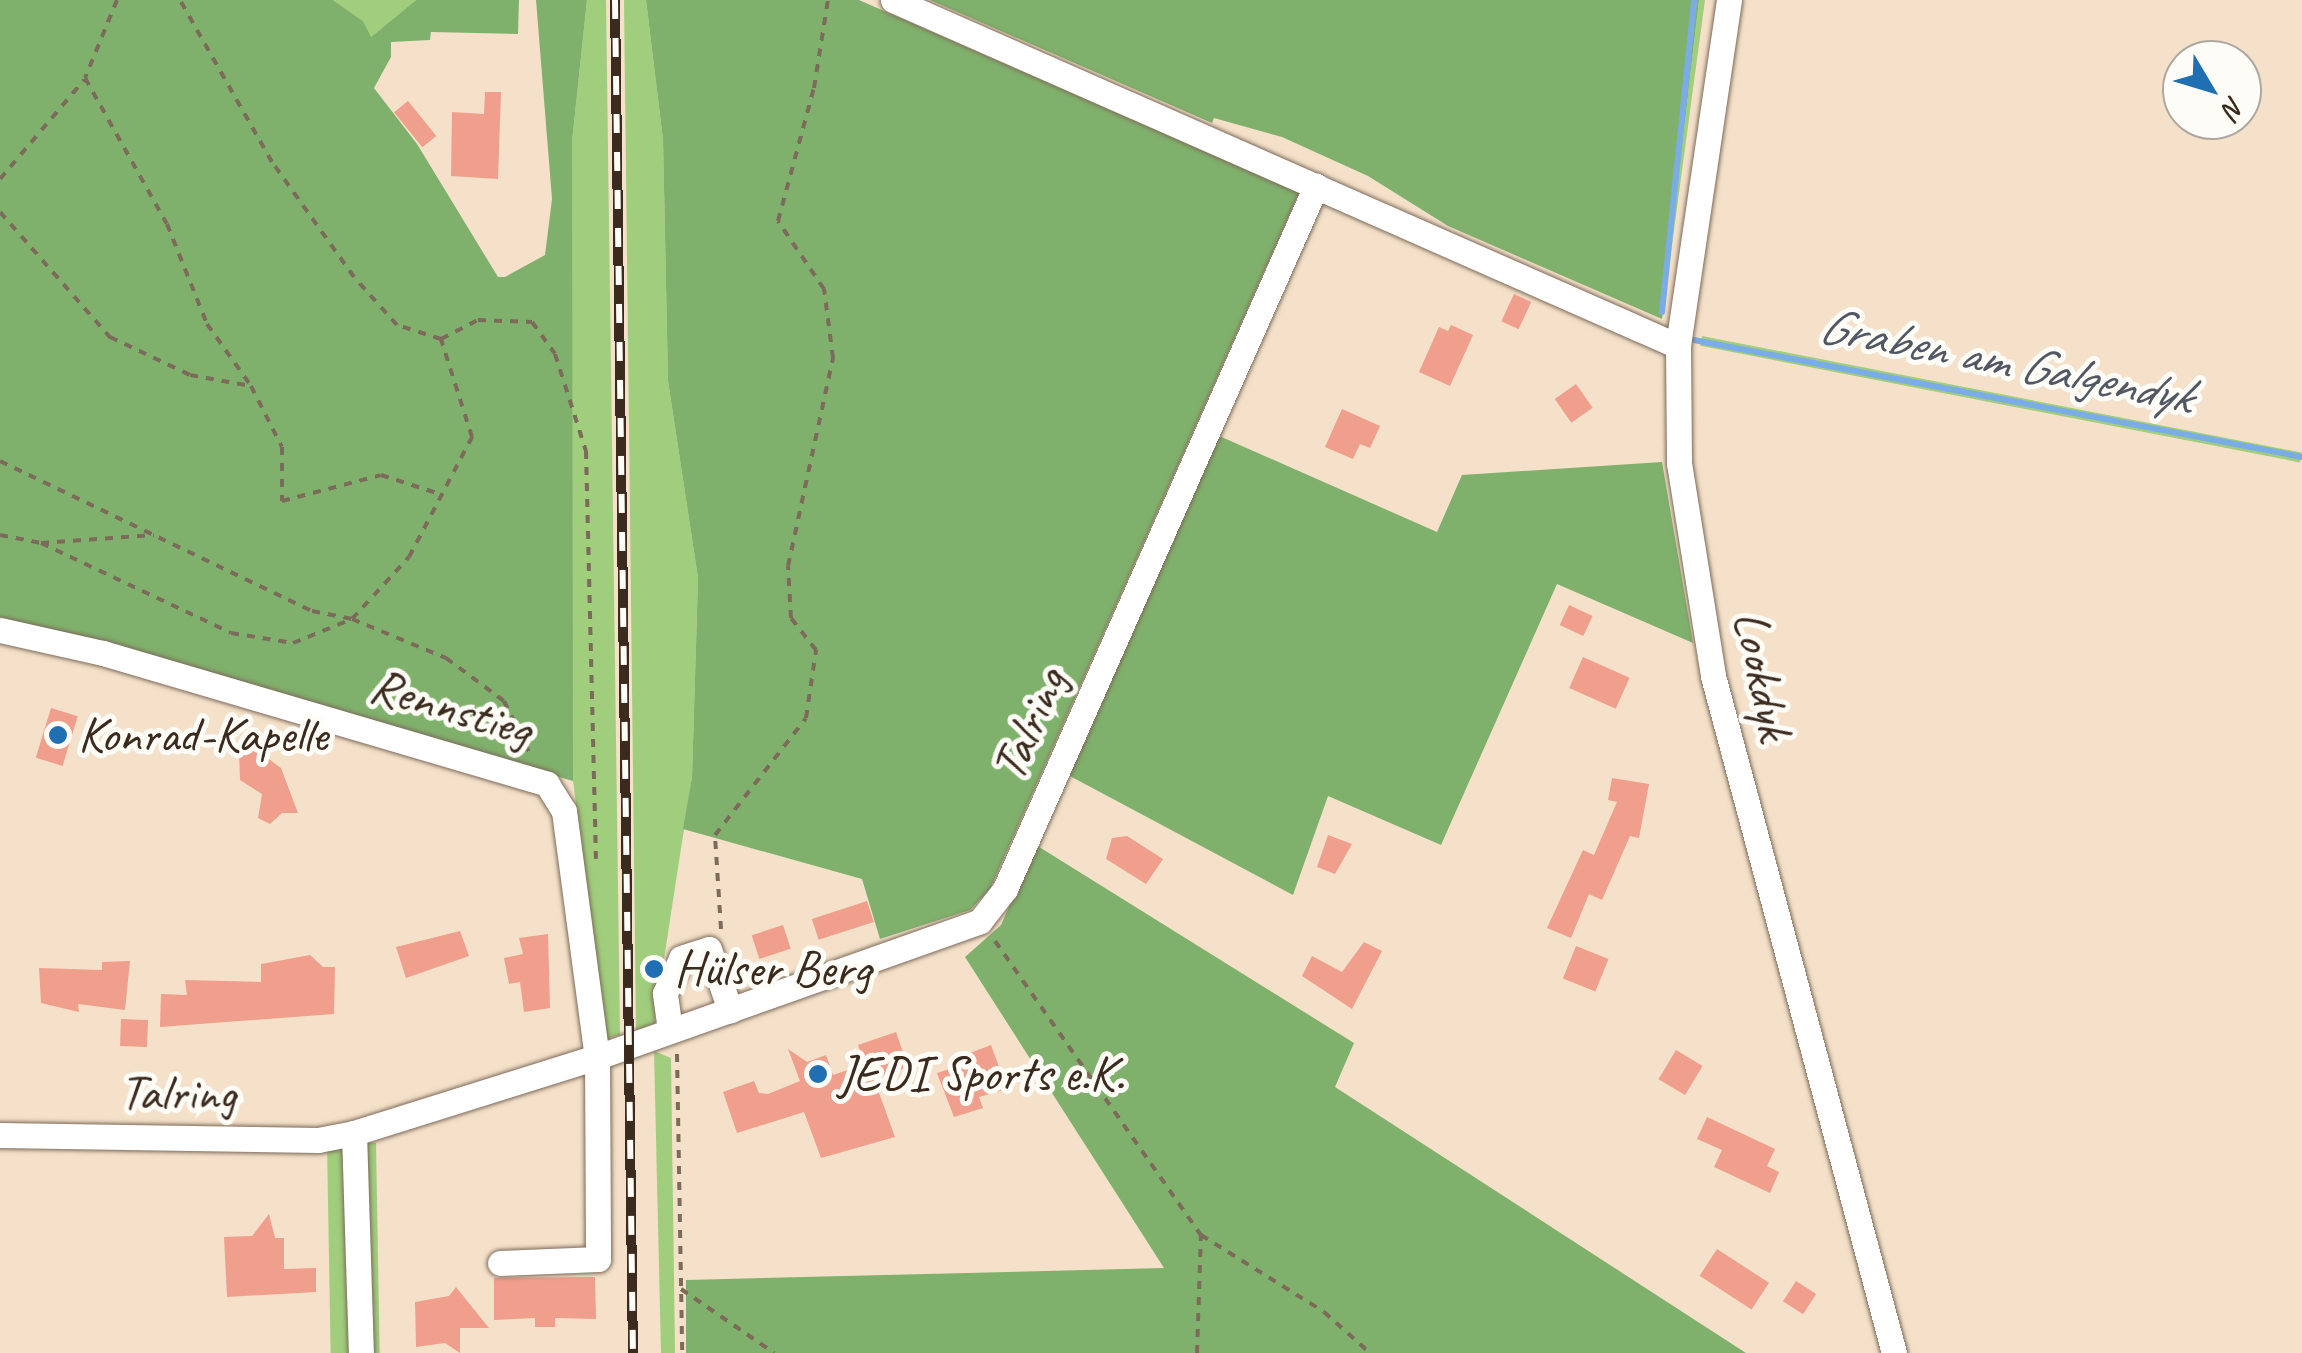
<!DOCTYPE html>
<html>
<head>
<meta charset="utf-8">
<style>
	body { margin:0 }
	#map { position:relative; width:2302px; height:1353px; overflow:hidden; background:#f5e1c9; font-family:Caveat,sans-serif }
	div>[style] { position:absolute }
	.green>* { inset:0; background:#a0ce7c; transform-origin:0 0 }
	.forest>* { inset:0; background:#80b16c }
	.stream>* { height:6px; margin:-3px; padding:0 3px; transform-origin:3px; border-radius:3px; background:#7aace6 }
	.building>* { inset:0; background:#f09f8c; transform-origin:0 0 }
	.path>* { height:4px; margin-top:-2px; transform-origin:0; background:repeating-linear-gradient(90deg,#7c6a5a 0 8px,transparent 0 16px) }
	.roads { filter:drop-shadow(0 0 2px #7c6a5a) drop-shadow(0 0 2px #7c6a5a) }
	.minor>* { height:25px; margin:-12.5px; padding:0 12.5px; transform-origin:12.5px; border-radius:12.5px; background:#fff }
	.rail>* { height:10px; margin-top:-5px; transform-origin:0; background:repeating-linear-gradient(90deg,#fdfcf7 0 19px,#3b2a1e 0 38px); box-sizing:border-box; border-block:2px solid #3b2a1e }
	.dots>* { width:28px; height:28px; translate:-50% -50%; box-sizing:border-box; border:5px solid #fdfcf7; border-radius:50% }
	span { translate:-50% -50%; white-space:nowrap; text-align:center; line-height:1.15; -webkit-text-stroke:10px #fdfcf7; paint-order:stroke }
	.street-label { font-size:50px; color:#3b2a1e }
	.poi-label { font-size:50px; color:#3b2a1e }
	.left { translate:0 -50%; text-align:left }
	.water-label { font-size:52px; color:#515864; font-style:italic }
	.north { position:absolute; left:2162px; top:40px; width:100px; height:100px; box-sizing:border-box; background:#fdfcf7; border:2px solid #afa8a0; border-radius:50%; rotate:128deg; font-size:28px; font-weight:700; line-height:40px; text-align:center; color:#3b2a1e }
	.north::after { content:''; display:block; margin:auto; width:35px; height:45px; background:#1f6fb2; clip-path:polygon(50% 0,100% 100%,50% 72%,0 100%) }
</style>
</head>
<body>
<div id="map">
	<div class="green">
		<div style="clip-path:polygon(333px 0,416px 0,370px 38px,363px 21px)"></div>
		<div style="clip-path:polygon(587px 0,606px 0,620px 1035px,605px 1039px,569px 748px,572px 142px)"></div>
		<div style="clip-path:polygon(624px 0,646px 0,663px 140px,668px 381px,698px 578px,692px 777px,654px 1024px,636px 1030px)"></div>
		<div style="clip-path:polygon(1699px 0,1705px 0,1662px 319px)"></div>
		<div style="left:1702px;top:336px;width:611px;height:10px;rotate:11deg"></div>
		<div style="clip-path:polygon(654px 1051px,671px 1058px,675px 1353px,661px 1353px)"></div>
		<div style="left:376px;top:1143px;width:210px;height:49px;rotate:89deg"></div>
	</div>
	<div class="forest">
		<div style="clip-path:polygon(0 0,333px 0,363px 21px,371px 37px,416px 0,519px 0,518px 34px,431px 32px,430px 40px,391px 42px,391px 57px,374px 88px,417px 144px,498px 277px,505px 277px,545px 255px,552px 199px,536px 0,587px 0,572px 142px,573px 781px,108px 647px,0 623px)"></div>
		<div style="clip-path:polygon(646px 0,859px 0,1299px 193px,990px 889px,970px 910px,880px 939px,862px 879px,683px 829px,692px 777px,698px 578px,668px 381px,663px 140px)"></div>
		<div style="clip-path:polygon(930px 0,1699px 0,1662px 319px,1448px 226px,1368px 176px,1282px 137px,1214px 118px,1212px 123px)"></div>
		<div style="clip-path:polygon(1217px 435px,1437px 532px,1462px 475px,1662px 462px,1693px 643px,1557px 584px,1441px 845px,1328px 796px,1293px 895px,1068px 775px)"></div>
		<div style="clip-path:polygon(1036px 845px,1354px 1043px,1335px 1087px,1746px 1353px,686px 1353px,686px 1280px,1164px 1268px,965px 957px,1001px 925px)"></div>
	</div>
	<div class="stream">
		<div style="left:1662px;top:312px;width:314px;rotate:-84.1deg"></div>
		<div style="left:1694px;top:340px;width:619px;rotate:10.89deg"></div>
	</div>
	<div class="building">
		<div style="clip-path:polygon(485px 92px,501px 92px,498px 179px,451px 176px,452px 112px,484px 114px)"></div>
		<div style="left:408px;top:101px;width:45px;height:18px;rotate:51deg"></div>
		<div style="left:1514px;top:294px;width:19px;height:30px;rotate:25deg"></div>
		<div style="clip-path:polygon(1451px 325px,1473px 335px,1450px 386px,1419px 372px,1439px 327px,1448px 331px)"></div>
		<div style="left:1576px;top:384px;width:29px;height:26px;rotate:55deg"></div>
		<div style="clip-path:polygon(1342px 409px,1380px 426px,1370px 448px,1360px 444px,1353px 459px,1325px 447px)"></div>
		<div style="left:1569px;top:605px;width:26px;height:22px;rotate:25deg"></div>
		<div style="left:1583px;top:657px;width:51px;height:34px;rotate:24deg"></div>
		<div style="left:51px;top:708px;width:28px;height:52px;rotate:17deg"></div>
		<div style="clip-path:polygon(247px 743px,281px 768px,298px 813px,282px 813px,270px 824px,258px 818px,262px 794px,240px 780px,239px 750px)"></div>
		<div style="clip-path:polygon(1612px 778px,1649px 784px,1639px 838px,1630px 836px,1602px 900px,1589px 894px,1571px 938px,1547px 928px,1583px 850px,1594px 855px,1617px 802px,1608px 800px)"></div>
		<div style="clip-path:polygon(1328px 835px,1352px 844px,1335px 874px,1317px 867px)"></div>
		<div style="clip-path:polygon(1127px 836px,1163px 859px,1146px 884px,1106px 859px,1112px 838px)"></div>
		<div style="left:867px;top:901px;width:22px;height:58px;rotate:72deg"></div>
		<div style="left:783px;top:925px;width:25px;height:33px;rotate:72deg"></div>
		<div style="clip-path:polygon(460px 931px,469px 956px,406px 978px,396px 947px)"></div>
		<div style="clip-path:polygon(548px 934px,550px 1008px,524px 1012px,520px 982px,509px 984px,504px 958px,523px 954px,519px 938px)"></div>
		<div style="clip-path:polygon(1364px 942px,1382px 951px,1352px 1009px,1302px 976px,1312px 956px,1342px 972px)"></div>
		<div style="left:1576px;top:946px;width:35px;height:35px;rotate:22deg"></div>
		<div style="clip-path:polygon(310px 955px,323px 967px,335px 967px,334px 1014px,160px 1027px,161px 994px,187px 995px,185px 980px,261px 982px,261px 964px)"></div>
		<div style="clip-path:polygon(130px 961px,125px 1010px,78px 1004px,79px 1012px,41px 1003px,39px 968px,102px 970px,102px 962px)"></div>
		<div style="left:121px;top:1019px;width:27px;height:27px;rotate:2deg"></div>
		<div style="clip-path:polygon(896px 1032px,908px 1067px,874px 1079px,895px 1137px,821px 1158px,804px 1112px,737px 1133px,723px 1092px,754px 1081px,759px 1093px,768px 1094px,800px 1081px,788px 1049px,807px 1062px,826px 1055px,833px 1075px,865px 1064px,858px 1045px)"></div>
		<div style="clip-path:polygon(991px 1045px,1007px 1089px,979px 1097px,983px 1108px,954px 1117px,937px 1073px,965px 1064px,962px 1056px)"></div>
		<div style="left:1676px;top:1050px;width:31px;height:34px;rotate:31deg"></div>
		<div style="clip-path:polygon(1707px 1117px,1775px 1149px,1767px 1166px,1779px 1172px,1770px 1193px,1714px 1167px,1722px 1150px,1697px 1139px)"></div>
		<div style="clip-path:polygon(269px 1214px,275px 1238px,284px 1238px,284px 1269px,316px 1268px,316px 1292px,227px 1297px,224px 1237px,252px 1236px)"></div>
		<div style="left:1717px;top:1249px;width:62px;height:32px;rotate:33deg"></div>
		<div style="clip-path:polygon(595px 1277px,596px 1319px,555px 1318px,555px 1327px,535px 1327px,535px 1318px,494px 1320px,494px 1278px)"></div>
		<div style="left:1796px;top:1281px;width:24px;height:24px;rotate:33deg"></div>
		<div style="clip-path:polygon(456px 1287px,489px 1328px,460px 1328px,460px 1353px,445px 1343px,416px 1347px,415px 1302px,449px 1296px)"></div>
	</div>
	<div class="path">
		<div style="left:117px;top:0;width:84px;rotate:112.3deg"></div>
		<div style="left:85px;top:78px;width:167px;rotate:60.7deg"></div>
		<div style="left:167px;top:224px;width:108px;rotate:68.2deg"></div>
		<div style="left:207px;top:324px;width:76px;rotate:54.6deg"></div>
		<div style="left:251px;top:386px;width:68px;rotate:63.1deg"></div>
		<div style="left:282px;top:447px;width:54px;rotate:90deg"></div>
		<div style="left:282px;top:501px;width:102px;rotate:-14.7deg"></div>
		<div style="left:381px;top:475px;width:65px;rotate:17.9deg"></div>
		<div style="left:0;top:179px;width:130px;rotate:-49.7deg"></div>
		<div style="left:0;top:212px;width:167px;rotate:48.7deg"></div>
		<div style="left:110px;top:337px;width:89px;rotate:25.4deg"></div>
		<div style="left:190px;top:375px;width:62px;rotate:10.2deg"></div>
		<div style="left:441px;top:339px;width:42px;rotate:-27.2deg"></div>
		<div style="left:478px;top:320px;width:54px;rotate:2.1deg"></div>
		<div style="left:532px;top:322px;width:39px;rotate:54deg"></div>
		<div style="left:555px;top:354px;width:102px;rotate:72.3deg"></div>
		<div style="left:586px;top:451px;width:408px;rotate:88.6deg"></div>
		<div style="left:0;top:461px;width:346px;rotate:25.7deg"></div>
		<div style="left:312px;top:611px;width:41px;rotate:11.3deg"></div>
		<div style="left:352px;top:619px;width:84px;rotate:-47.4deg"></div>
		<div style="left:409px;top:557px;width:136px;rotate:-62.3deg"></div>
		<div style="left:472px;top:437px;width:103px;rotate:-107.6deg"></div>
		<div style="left:441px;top:339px;width:46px;rotate:-162.3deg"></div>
		<div style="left:397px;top:325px;width:64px;rotate:-131.9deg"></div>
		<div style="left:354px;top:277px;width:141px;rotate:-125.5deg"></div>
		<div style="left:272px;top:162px;width:186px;rotate:-119.6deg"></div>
		<div style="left:0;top:535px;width:42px;rotate:11deg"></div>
		<div style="left:41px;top:543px;width:113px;rotate:-4deg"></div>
		<div style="left:41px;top:543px;width:210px;rotate:25.3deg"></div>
		<div style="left:231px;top:633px;width:63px;rotate:9.2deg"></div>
		<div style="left:293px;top:643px;width:64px;rotate:-22.1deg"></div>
		<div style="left:352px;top:619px;width:102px;rotate:22.5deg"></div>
		<div style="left:446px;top:658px;width:72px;rotate:36.6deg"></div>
		<div style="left:504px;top:701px;width:59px;rotate:63.9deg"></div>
		<div style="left:721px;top:929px;width:94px;rotate:-93.7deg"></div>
		<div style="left:715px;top:835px;width:148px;rotate:-52.1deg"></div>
		<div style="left:806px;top:718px;width:69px;rotate:-81.6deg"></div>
		<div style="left:816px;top:650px;width:41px;rotate:-128deg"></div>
		<div style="left:791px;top:618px;width:52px;rotate:-93.3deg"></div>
		<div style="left:788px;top:566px;width:213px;rotate:-77.8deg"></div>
		<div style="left:833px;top:358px;width:70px;rotate:-97.4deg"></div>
		<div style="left:824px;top:289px;width:82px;rotate:-124.1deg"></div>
		<div style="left:778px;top:221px;width:138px;rotate:-74.9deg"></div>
		<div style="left:814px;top:88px;width:89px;rotate:-81deg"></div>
		<div style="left:995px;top:941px;width:359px;rotate:55deg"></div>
		<div style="left:1201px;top:1235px;width:145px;rotate:32deg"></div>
		<div style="left:1324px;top:1312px;width:62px;rotate:41.7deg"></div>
		<div style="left:677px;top:1054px;width:299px;rotate:89deg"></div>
		<div style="left:681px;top:1289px;width:113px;rotate:34.5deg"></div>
		<div style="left:1197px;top:1353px;width:118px;rotate:-88.1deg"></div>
	</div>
	<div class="roads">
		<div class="minor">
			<div style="left:893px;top:0;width:858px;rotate:23.79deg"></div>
			<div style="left:1729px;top:0;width:350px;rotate:98.4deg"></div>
			<div style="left:1678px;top:346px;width:117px;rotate:89.5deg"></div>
			<div style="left:1679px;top:463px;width:216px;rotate:80.9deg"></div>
			<div style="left:1713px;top:676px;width:701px;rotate:75.03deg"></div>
			<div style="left:0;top:630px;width:106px;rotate:12.6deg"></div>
			<div style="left:103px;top:653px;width:463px;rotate:16.4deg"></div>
			<div style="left:547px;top:784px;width:32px;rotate:58deg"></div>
			<div style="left:564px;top:811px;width:248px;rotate:82.4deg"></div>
			<div style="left:597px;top:1057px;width:202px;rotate:89.7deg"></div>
			<div style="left:598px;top:1259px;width:98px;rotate:177.7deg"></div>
			<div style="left:670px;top:1030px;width:37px;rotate:-98deg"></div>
			<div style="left:665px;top:993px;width:38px;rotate:-65deg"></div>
			<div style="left:681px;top:958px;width:29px;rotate:-18deg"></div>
			<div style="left:709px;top:949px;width:65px;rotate:71deg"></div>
			<div style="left:354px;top:1133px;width:220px;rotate:88.2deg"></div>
			<div style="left:0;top:1135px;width:318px;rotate:0.9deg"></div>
			<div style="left:318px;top:1140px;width:37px;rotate:-11deg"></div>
			<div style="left:354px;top:1133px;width:255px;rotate:-17.4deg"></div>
			<div style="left:597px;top:1057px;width:406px;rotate:-19.5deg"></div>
			<div style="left:980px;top:921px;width:41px;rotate:-52deg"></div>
			<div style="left:1005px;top:889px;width:769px;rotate:-66.14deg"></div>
		</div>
	</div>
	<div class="rail">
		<div style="left:615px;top:0;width:1353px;rotate:89.24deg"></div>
	</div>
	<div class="dots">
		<div style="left:58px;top:735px;background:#1f6fb2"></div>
		<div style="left:654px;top:969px;background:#1f6fb2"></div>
		<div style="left:818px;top:1074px;background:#1f6fb2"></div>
	</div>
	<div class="street-label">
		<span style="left:1763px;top:675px;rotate:78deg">Lookdyk</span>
		<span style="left:451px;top:707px;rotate:17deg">Rennstieg</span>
		<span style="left:1029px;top:724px;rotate:-66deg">Talring</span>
		<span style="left:178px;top:1093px;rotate:1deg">Talring</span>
	</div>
	<div class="poi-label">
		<span class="left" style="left:78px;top:735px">Konrad-Kapelle</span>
		<span class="left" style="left:674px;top:969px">Hülser Berg</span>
		<span class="left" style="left:838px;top:1074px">JEDI Sports e.K.</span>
	</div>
	<div class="water-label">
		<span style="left:2005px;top:361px;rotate:11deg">Graben am Galgendyk</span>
	</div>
	<div class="north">N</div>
</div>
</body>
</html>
